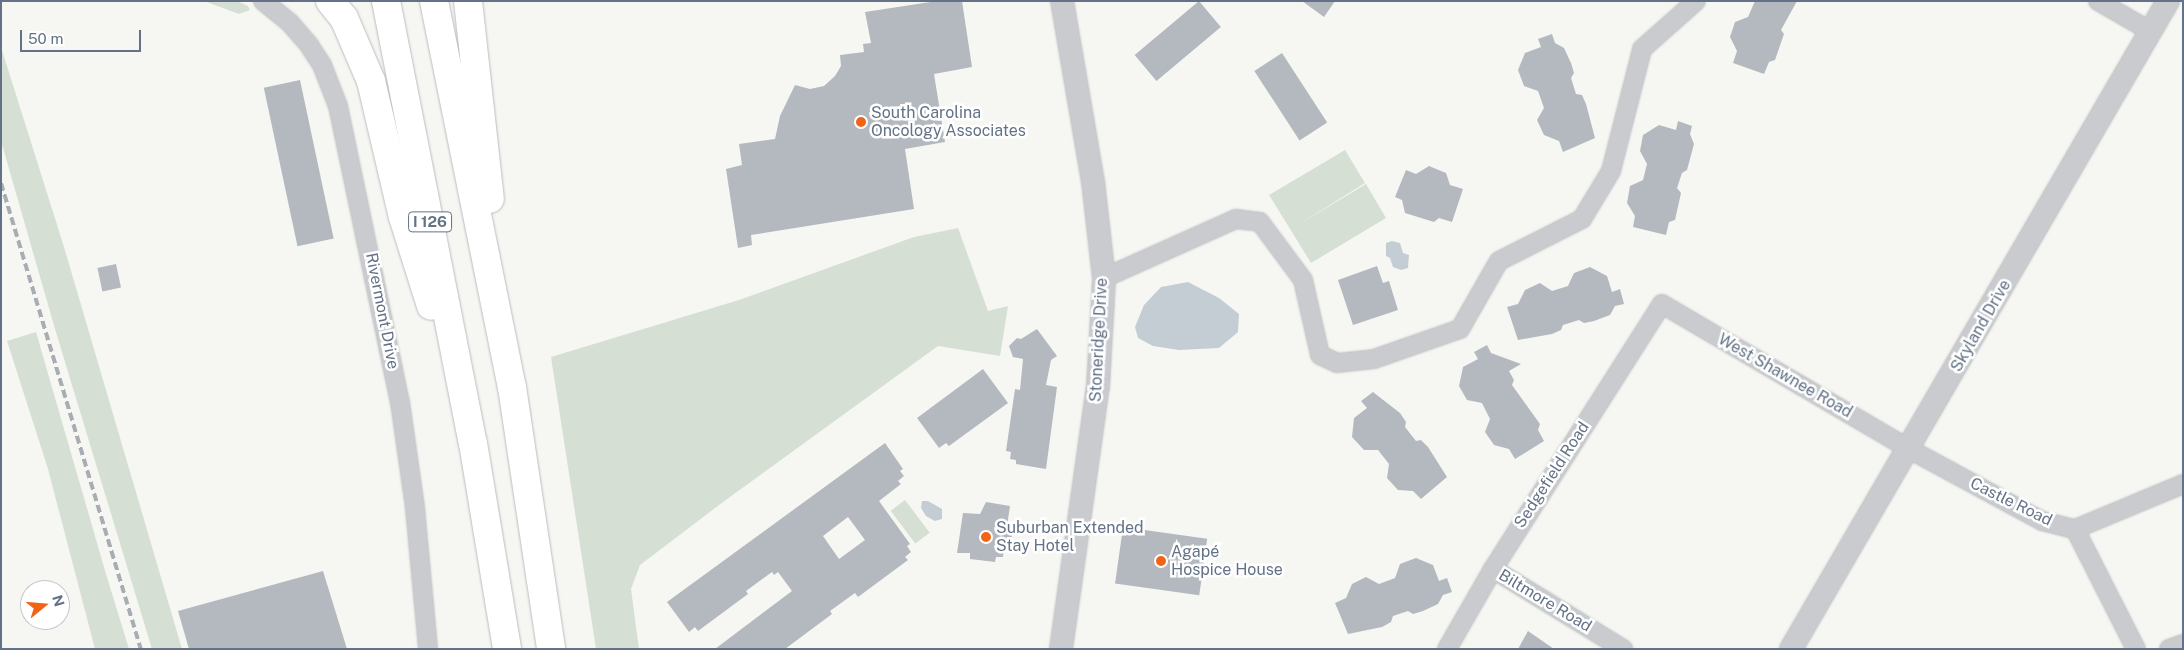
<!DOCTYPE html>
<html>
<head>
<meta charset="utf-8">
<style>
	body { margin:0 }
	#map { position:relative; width:2184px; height:650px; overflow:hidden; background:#f6f7f2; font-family:"Public Sans",sans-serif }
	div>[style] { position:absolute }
	.green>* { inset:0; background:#d6dfd3; transform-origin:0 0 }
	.water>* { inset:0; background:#c3cdd3 }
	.building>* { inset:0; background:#b3b9bf; transform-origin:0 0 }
	.roads { filter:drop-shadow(0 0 1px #babdc0) drop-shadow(0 0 1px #babdc0) }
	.minor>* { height:18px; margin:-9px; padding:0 9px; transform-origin:9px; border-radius:9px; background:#c9cbcf }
	.tertiary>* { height:22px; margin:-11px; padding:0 11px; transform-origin:11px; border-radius:11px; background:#c9cbcf }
	.motorway>* { height:28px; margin:-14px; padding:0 14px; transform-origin:14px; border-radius:14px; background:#fff }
	.rail>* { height:4px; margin-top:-2px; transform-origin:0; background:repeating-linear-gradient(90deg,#a8acb3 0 8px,transparent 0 12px) }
	.dots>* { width:14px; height:14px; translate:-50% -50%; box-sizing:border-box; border:2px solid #fff; border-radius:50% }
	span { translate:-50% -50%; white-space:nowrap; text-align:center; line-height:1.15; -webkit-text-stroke:5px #fff; paint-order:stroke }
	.shield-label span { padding:1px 4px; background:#fff; border:1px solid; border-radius:4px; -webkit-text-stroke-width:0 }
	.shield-label { font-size:15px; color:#637286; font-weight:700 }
	.poi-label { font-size:16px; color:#637286 }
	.left { translate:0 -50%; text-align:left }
	.street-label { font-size:16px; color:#637286 }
	.frame { position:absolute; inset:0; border:2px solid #637286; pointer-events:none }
	.north { position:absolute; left:20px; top:580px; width:50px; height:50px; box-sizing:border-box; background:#fff; border:1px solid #c1c7cf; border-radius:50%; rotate:73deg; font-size:14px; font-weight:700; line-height:20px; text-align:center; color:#637286 }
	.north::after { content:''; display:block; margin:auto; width:18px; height:22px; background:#f16418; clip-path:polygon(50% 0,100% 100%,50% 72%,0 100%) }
	.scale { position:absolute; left:20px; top:30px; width:121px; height:22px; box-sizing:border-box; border:2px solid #637286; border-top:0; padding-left:6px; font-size:15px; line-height:18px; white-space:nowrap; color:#637286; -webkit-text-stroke:4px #fff; paint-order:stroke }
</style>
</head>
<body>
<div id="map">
	<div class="green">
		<div style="clip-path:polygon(204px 1px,237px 1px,248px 6px,250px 10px,239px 14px)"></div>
		<div style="clip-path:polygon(1px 47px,64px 247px,182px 649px,152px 649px,55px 329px,1px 141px)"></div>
		<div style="clip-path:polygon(1345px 150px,1365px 183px,1298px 225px,1366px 184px,1386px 218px,1311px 263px,1269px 195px)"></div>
		<div style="clip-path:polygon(958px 228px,988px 311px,1008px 306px,1000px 356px,938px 346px,723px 502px,640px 565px,631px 589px,639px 649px,596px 649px,551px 357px,739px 300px,914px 237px)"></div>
		<div style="clip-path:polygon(36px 332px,106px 574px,129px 649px,95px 649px,48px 469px,7px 341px)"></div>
		<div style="left:905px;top:500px;width:41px;height:18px;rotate:53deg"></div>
	</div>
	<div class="water">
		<div style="clip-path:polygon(1392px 241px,1400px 243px,1403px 253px,1409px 255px,1408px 268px,1401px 270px,1393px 267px,1390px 258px,1386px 256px,1386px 243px)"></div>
		<div style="clip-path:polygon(1188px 282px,1219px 298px,1239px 314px,1238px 332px,1219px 348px,1179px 350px,1153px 346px,1138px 338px,1135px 327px,1144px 305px,1161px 287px)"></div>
		<div style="clip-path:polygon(922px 501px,928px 501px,942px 509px,942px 519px,935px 521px,926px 516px,921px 508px)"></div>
	</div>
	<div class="building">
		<div style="clip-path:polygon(937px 1px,962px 1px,972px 67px,934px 74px,945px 142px,905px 149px,914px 209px,751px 235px,752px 245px,738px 248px,726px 169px,742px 165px,739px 144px,775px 139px,780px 116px,795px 85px,810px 89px,824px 86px,835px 76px,841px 66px,840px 55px,864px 52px,863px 44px,871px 43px,865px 12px)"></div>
		<div style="left:1199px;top:1px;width:34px;height:84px;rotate:50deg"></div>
		<div style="clip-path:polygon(1302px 1px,1335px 1px,1324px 17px)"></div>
		<div style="clip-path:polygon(1755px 1px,1797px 1px,1781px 30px,1784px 34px,1775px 60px,1769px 62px,1764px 74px,1733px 63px,1737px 51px,1730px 37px,1735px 22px,1748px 17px)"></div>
		<div style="clip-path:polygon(1552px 34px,1555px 43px,1564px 48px,1571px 63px,1574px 73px,1571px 78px,1576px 94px,1582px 95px,1586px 104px,1595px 138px,1563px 152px,1559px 141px,1544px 135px,1537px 120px,1544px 108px,1538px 91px,1524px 86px,1518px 70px,1525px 53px,1541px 47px,1538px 39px)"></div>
		<div style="left:1282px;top:53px;width:83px;height:33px;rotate:57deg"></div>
		<div style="left:300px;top:80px;width:162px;height:37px;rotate:78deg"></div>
		<div style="clip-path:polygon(1678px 121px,1692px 126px,1690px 134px,1694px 144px,1687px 170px,1682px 173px,1677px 188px,1681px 193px,1675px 220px,1669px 222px,1666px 235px,1633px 227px,1635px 216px,1627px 203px,1630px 186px,1643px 180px,1647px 164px,1640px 151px,1643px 135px,1659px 125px,1676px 130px)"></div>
		<div style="clip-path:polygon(1429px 166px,1446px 173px,1450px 185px,1463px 189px,1452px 222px,1439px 218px,1434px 222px,1405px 213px,1402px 200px,1395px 197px,1406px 170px,1416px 174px)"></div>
		<div style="left:116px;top:264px;width:24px;height:19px;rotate:78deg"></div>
		<div style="clip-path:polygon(1377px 266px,1383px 283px,1389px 281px,1398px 310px,1353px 325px,1338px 280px)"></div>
		<div style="clip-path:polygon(1590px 267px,1607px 276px,1612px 292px,1620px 289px,1624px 304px,1615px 306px,1610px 315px,1594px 321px,1584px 323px,1579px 320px,1563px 325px,1561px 330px,1552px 334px,1518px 340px,1507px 307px,1518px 304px,1525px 290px,1540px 283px,1552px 291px,1568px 286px,1574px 273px)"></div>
		<div style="clip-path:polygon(1037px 329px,1057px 356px,1051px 360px,1046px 385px,1057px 387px,1046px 469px,1016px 464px,1016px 460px,1010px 459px,1011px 452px,1006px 451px,1015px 389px,1020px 390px,1023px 359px,1013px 357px,1009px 346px,1017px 338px,1021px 339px)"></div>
		<div style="clip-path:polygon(1487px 345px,1491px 353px,1521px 364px,1509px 371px,1514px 380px,1512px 385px,1540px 424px,1538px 430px,1544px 441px,1515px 459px,1509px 449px,1494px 445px,1485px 432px,1490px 419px,1482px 403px,1467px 400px,1459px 386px,1463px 367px,1478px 359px,1474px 352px)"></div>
		<div style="clip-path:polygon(983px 369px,1008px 403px,949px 446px,946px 443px,939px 448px,917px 418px)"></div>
		<div style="clip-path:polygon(1373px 392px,1400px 413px,1406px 422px,1405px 427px,1416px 441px,1421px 440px,1428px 447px,1447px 477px,1421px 499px,1413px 491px,1398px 490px,1387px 478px,1389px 464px,1378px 450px,1364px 450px,1352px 437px,1354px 418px,1367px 408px,1361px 401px)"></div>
		<div style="clip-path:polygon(evenodd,885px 443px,903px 469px,900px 471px,904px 476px,898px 481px,901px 484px,879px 501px,910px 544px,907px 546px,911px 552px,905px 557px,908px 560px,858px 597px,855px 593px,830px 611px,832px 614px,785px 649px,715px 649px,792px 591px,778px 572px,774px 575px,772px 572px,746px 591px,748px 594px,698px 631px,695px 627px,689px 632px,667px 602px,885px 443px,848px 517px,865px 540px,839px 559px,823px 536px,848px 517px)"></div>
		<div style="clip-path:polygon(986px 502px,1010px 506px,1007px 526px,1013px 527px,1011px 546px,1004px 546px,1003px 557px,996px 557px,995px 562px,970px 559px,970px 553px,957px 553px,963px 513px,980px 514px)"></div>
		<div style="left:1123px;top:527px;width:85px;height:57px;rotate:8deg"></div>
		<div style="clip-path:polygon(1416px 558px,1433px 565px,1439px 581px,1447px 578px,1452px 592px,1443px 595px,1438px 604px,1423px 611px,1413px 614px,1408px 611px,1393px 616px,1391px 622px,1382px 627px,1348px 634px,1335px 603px,1346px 598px,1352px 584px,1366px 577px,1379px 584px,1395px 578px,1400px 564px)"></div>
		<div style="clip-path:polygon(323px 571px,347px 649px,189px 649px,178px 611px)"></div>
		<div style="clip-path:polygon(1528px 631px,1554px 649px,1518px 649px)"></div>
	</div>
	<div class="roads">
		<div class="minor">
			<div style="left:263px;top:1px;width:35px;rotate:39deg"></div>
			<div style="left:290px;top:23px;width:29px;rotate:49deg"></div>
			<div style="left:309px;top:45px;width:24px;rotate:57deg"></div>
			<div style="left:322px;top:65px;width:44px;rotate:68.7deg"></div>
			<div style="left:338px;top:106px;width:302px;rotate:78.2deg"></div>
			<div style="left:400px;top:402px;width:107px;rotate:81.9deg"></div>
			<div style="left:415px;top:508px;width:142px;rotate:84.7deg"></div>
			<div style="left:2098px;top:1px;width:60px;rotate:30deg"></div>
			<div style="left:1104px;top:278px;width:145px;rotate:-24.1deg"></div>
			<div style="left:1236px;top:219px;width:24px;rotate:7deg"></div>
			<div style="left:1260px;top:222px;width:72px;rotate:53.4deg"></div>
			<div style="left:1303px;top:280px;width:77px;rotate:77.2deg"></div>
			<div style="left:1320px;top:355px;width:19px;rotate:25deg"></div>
			<div style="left:1337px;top:363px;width:37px;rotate:-6deg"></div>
			<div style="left:1374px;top:359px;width:91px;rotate:-19.2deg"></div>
			<div style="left:1460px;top:329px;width:78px;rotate:-60.2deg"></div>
			<div style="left:1499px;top:261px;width:93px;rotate:-26.8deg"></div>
			<div style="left:1582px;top:219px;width:56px;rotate:-58.9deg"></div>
			<div style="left:1611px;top:171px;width:126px;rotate:-75.7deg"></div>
			<div style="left:1642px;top:49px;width:72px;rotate:-41.6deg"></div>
			<div style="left:2075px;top:529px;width:117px;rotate:-22.6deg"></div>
			<div style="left:1493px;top:569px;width:153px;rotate:31.6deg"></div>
			<div style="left:1447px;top:649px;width:92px;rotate:-60.1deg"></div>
			<div style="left:1493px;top:569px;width:314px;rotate:-57.5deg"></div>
			<div style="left:1662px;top:304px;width:286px;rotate:30.4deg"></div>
			<div style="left:1909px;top:449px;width:151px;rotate:28.4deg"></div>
			<div style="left:2042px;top:521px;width:34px;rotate:14deg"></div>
			<div style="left:2075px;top:529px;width:135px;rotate:63.1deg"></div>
			<div style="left:2169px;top:649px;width:15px;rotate:-20deg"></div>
		</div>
		<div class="tertiary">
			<div style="left:1061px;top:649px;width:265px;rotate:-82deg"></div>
			<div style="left:1098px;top:387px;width:109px;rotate:-86.8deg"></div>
			<div style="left:1104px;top:278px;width:97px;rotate:-96.5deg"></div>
			<div style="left:1093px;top:182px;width:184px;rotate:-99.7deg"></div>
			<div style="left:1791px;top:649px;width:750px;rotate:-59.81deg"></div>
		</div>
		<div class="motorway">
			<div style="left:330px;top:1px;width:22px;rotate:51deg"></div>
			<div style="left:344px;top:18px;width:69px;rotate:66.8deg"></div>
			<div style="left:371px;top:81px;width:140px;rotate:76.8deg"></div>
			<div style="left:403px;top:217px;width:93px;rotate:72.5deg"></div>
			<div style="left:386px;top:1px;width:450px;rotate:78.9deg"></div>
			<div style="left:473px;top:443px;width:209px;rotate:80.6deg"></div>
			<div style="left:434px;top:1px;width:394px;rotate:78.6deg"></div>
			<div style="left:512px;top:387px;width:265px;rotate:81.5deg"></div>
			<div style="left:468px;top:1px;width:199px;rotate:83.7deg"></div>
		</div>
	</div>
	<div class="rail">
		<div style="left:1px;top:183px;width:487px;rotate:73.3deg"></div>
	</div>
	<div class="dots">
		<div style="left:861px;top:122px;background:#f16418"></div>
		<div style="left:986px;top:537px;background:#f16418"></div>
		<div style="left:1161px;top:561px;background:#f16418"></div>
	</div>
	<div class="shield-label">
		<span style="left:430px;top:222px">I 126</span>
	</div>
	<div class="poi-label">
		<span class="left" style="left:871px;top:122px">South Carolina<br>Oncology Associates</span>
		<span class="left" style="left:996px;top:537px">Suburban Extended<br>Stay Hotel</span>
		<span class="left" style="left:1171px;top:561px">Agapé<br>Hospice House</span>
	</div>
	<div class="street-label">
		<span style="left:382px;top:311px;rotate:79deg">Rivermont Drive</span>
		<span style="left:1981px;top:326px;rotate:-60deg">Skyland Drive</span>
		<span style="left:1099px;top:340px;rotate:-87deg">Stoneridge Drive</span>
		<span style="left:1785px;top:376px;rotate:30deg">West Shawnee Road</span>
		<span style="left:1552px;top:475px;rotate:-57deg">Sedgefield Road</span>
		<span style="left:2011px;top:502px;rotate:26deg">Castle Road</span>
		<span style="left:1545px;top:601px;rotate:31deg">Biltmore Road</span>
	</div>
	<div class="frame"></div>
	<div class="north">N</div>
	<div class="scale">50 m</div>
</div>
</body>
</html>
